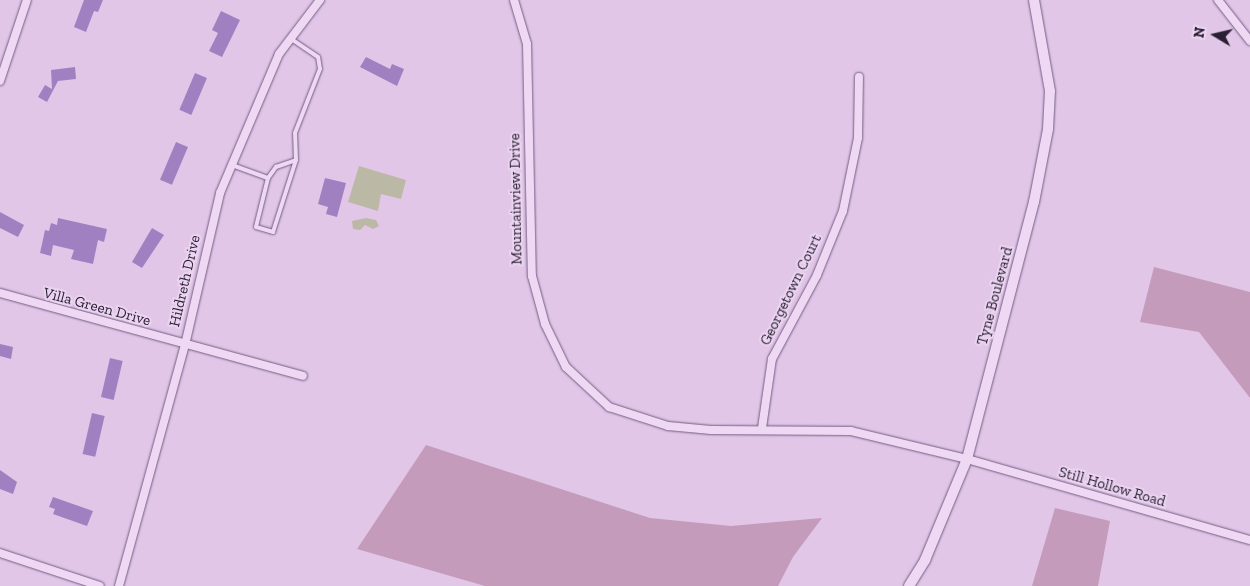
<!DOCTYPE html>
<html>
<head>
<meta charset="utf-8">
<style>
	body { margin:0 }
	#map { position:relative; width:1250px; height:586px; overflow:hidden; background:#e1c6e8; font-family:"Zilla Slab",serif }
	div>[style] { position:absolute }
	.green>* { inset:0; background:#c59bbc }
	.water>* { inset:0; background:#bcb8a6 }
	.building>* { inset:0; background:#a180c2; transform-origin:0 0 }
	.roads { filter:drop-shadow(0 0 1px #745e81) drop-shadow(0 0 1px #745e81) }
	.lane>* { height:4px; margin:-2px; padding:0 2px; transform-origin:2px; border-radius:2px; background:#eed8f4 }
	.street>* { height:8px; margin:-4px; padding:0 4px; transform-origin:4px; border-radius:4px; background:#eed8f4 }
	.secondary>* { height:10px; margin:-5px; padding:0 5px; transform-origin:5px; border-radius:5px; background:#eed8f4 }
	span { translate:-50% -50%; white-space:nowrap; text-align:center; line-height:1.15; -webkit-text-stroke:4px #ebd4f1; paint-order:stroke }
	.street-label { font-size:15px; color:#2b2033 }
	.north { position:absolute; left:1190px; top:10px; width:50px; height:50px; -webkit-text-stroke:4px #ebd4f1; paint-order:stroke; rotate:279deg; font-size:14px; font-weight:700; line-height:20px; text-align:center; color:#2b2033 }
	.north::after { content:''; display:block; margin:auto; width:18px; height:22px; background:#2b2033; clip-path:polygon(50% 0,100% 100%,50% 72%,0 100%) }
</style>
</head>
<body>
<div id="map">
	<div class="green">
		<div style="clip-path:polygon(1154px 267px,1250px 292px,1250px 398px,1199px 332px,1140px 322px)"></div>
		<div style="clip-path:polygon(426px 445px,650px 518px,731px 526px,822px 518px,793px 557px,778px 586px,485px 586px,357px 549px)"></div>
		<div style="clip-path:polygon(1055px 508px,1110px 521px,1098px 586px,1032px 586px)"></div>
	</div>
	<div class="water">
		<div style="clip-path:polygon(359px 166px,406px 180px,401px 199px,381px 194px,378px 211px,348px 202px)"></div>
		<div style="clip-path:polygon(366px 218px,376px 220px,379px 226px,373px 229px,365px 225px,360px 230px,353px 229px,352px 221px)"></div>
	</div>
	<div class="building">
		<div style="clip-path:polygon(84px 0,103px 0,98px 12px,94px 11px,86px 32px,74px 27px)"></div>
		<div style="clip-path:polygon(221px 11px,240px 20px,222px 57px,209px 51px,218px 33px,212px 30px)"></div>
		<div style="clip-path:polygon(366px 57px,390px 69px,392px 64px,404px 69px,397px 86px,360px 67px)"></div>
		<div style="clip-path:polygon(75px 67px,76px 79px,58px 81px,47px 102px,38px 97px,45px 85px,52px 89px,51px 70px)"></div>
		<div style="left:195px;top:73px;width:13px;height:40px;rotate:23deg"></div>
		<div style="left:176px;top:142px;width:13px;height:41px;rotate:23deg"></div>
		<div style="clip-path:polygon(325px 178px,346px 183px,337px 217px,326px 214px,328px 207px,318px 204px)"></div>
		<div style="clip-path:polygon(0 212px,24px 225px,18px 237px,0 228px)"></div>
		<div style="clip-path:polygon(58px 218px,107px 229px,104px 242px,98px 240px,93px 264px,71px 259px,74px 250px,53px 245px,51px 256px,40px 253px,45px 230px,49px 231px,51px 223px,57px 225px)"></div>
		<div style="clip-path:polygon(152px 228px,164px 235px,142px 268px,132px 262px)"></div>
		<div style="clip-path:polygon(0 344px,13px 347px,11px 359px,0 356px)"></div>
		<div style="left:110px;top:358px;width:13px;height:40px;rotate:13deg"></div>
		<div style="left:92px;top:413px;width:13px;height:42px;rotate:13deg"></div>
		<div style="clip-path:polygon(0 470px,17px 482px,13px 494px,0 489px)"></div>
		<div style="clip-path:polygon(53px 497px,93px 511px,87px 526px,53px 514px,55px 509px,49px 507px)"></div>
	</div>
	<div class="roads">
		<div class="lane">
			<div style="left:232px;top:165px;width:38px;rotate:20deg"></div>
			<div style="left:268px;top:178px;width:50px;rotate:103.8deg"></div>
			<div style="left:256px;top:227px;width:18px;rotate:16deg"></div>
			<div style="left:273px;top:232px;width:76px;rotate:-72.3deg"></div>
			<div style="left:296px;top:160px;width:27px;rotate:-92deg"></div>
			<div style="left:295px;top:133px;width:69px;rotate:-68.7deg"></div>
			<div style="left:320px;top:69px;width:12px;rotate:-99deg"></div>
			<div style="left:318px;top:57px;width:32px;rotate:-146deg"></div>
			<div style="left:268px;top:178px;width:14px;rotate:-54deg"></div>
			<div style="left:276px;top:167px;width:21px;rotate:-19deg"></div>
		</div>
		<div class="street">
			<div style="left:514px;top:0;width:46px;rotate:73.5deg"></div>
			<div style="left:527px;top:44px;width:232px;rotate:88.8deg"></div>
			<div style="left:532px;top:276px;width:50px;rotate:74.8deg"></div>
			<div style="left:545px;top:324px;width:48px;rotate:64deg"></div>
			<div style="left:566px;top:367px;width:59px;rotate:42.9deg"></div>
			<div style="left:609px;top:407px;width:62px;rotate:17.9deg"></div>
			<div style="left:668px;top:426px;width:43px;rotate:5.3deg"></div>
			<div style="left:711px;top:430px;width:140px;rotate:0.4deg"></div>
			<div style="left:851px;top:431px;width:119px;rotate:13.6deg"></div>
			<div style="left:967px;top:459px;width:294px;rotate:16deg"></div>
			<div style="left:1218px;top:0;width:52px;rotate:52deg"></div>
			<div style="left:0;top:81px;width:85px;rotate:-71.6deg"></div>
			<div style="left:0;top:293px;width:314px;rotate:15.3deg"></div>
			<div style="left:762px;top:428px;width:70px;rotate:-81.8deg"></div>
			<div style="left:772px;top:359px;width:95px;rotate:-61.8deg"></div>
			<div style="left:817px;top:275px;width:69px;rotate:-67.9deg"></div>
			<div style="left:843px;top:211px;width:75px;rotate:-78.4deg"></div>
			<div style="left:858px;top:138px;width:61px;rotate:-89.1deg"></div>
			<div style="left:0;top:553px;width:105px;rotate:18.3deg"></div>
			<div style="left:119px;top:586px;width:250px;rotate:-74.7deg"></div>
			<div style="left:185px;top:345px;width:156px;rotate:-77deg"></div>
			<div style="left:220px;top:193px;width:151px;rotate:-67deg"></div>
			<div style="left:279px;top:54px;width:68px;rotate:-52.8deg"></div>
		</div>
		<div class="secondary">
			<div style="left:909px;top:586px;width:31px;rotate:-58deg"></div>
			<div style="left:925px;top:560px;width:109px;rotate:-67.4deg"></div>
			<div style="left:967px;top:459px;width:266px;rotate:-75.4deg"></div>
			<div style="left:1034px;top:202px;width:74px;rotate:-79.1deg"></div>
			<div style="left:1048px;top:129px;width:38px;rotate:-87deg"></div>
			<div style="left:1050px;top:91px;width:92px;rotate:-100deg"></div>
		</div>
	</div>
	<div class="street-label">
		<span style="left:516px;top:199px;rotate:-91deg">Mountainview Drive</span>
		<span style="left:185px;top:281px;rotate:-77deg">Hildreth Drive</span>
		<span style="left:791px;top:290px;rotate:-64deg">Georgetown Court</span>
		<span style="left:995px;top:296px;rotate:-75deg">Tyne Boulevard</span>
		<span style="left:97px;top:307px;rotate:15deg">Villa Green Drive</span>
		<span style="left:1112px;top:487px;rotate:16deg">Still Hollow Road</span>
	</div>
	<div class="north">N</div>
</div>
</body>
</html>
